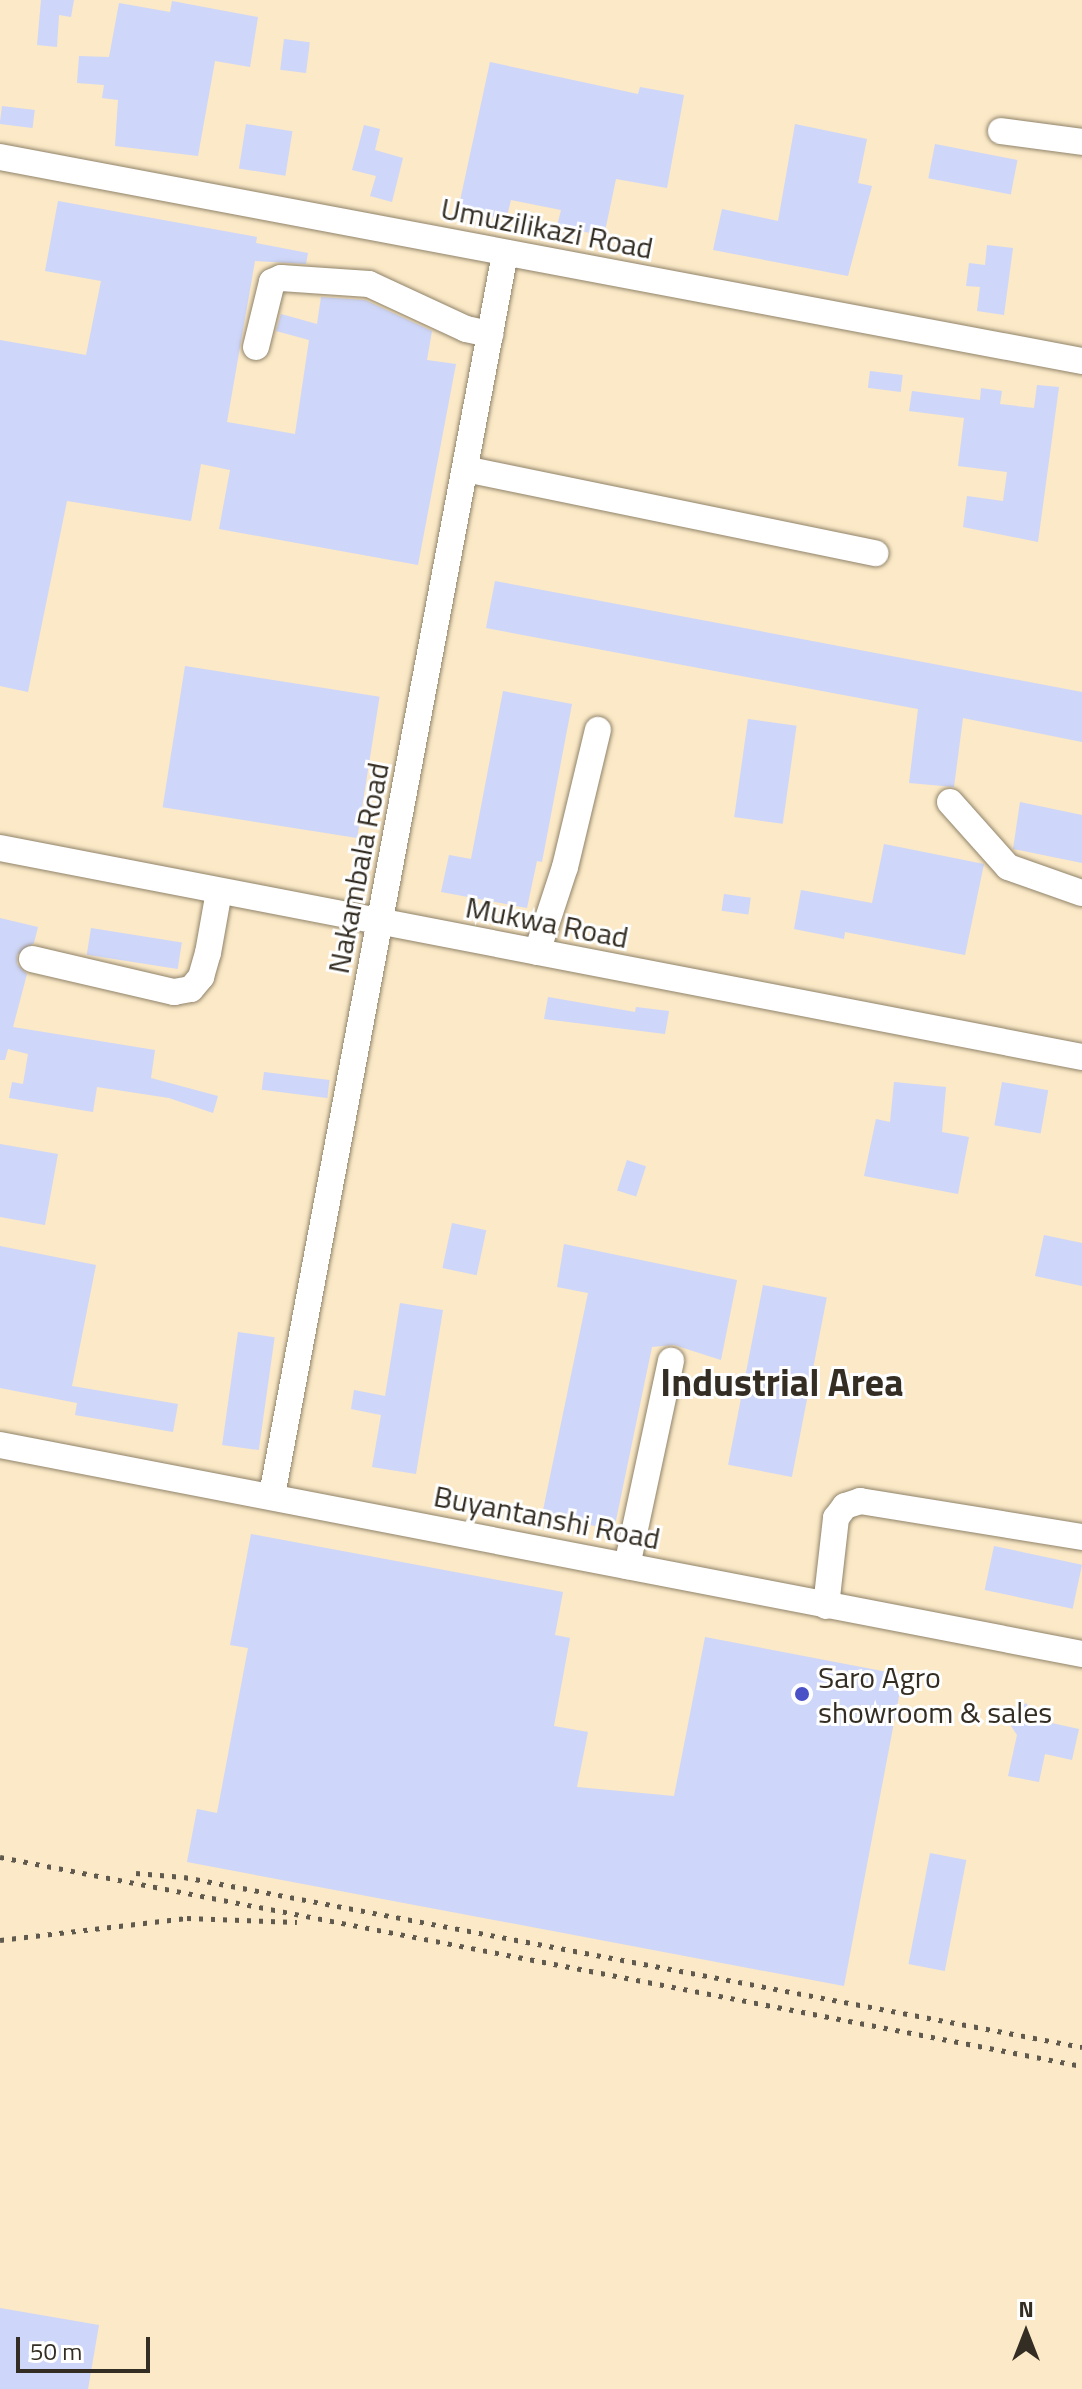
<!DOCTYPE html>
<html>
<head>
<meta charset="utf-8">
<style>
	body { margin:0 }
	#map { position:relative; width:1082px; height:2389px; overflow:hidden; background:#fdf5e5; font-family:"Titillium Web",sans-serif }
	div>[style] { position:absolute }
	.built>* { inset:0; background:#fbe9c7; transform-origin:0 0 }
	.building>* { inset:0; background:#ced6f9; transform-origin:0 0 }
	.roads { filter:drop-shadow(0 0 2px #90836a) drop-shadow(0 0 2px #90836a) }
	.minor>* { height:26px; margin:-13px; padding:0 13px; transform-origin:13px; border-radius:13px; background:#fff }
	.rail>* { height:5px; margin-top:-2.5px; transform-origin:0; background:repeating-linear-gradient(90deg,#5f594e 0 4px,transparent 0 12px) }
	.dots>* { width:22px; height:22px; translate:-50% -50%; box-sizing:border-box; border:4px solid #fff; border-radius:50% }
	span { translate:-50% -50%; white-space:nowrap; text-align:center; line-height:1.15; -webkit-text-stroke:6px #fff; paint-order:stroke }
	.street-label { font-size:30px; color:#332d23 }
	.poi-label { font-size:30px; color:#332d23 }
	.left { translate:0 -50%; text-align:left }
	.district-label { font-size:38px; color:#332d23; font-weight:700 }
	.north { position:absolute; left:986px; top:2293px; width:80px; height:80px; -webkit-text-stroke:6px #fff; paint-order:stroke; rotate:0deg; font-size:22px; font-weight:700; line-height:32px; text-align:center; color:#332d23 }
	.north::after { content:''; display:block; margin:auto; width:28px; height:36px; background:#332d23; clip-path:polygon(50% 0,100% 100%,50% 72%,0 100%) }
	.scale { position:absolute; left:16px; top:2337px; width:134px; height:36px; box-sizing:border-box; border:4px solid #332d23; border-top:0; padding-left:10px; font-size:24px; line-height:28px; white-space:nowrap; color:#332d23; -webkit-text-stroke:6px #fff; paint-order:stroke }
</style>
</head>
<body>
<div id="map">
	<div class="built">
		<div style="left:0;top:0;width:1082px;height:2389px"></div>
	</div>
	<div class="building">
		<div style="clip-path:polygon(41px 0,74px 0,71px 17px,59px 15px,57px 47px,37px 45px)"></div>
		<div style="clip-path:polygon(172px 1px,258px 17px,250px 67px,215px 61px,198px 156px,115px 146px,118px 100px,102px 98px,104px 85px,77px 83px,79px 56px,109px 57px,119px 3px,170px 12px)"></div>
		<div style="left:284px;top:39px;width:26px;height:31px;rotate:7deg"></div>
		<div style="clip-path:polygon(490px 62px,638px 94px,640px 87px,684px 95px,667px 188px,616px 179px,604px 236px,557px 226px,561px 210px,511px 200px,506px 220px,458px 210px)"></div>
		<div style="left:2px;top:106px;width:33px;height:18px;rotate:7deg"></div>
		<div style="left:246px;top:124px;width:47px;height:45px;rotate:9deg"></div>
		<div style="clip-path:polygon(795px 124px,867px 139px,858px 183px,872px 186px,848px 276px,713px 250px,722px 209px,778px 221px)"></div>
		<div style="clip-path:polygon(364px 125px,380px 129px,375px 150px,403px 158px,392px 202px,370px 196px,376px 176px,352px 170px)"></div>
		<div style="left:935px;top:144px;width:84px;height:35px;rotate:11deg"></div>
		<div style="clip-path:polygon(58px 201px,257px 237px,256px 243px,308px 253px,306px 264px,255px 261px,227px 422px,295px 434px,309px 340px,276px 331px,281px 314px,317px 324px,321px 297px,365px 300px,432px 331px,427px 360px,456px 364px,418px 565px,219px 529px,230px 470px,201px 464px,191px 521px,67px 501px,28px 692px,0 686px,0 340px,86px 355px,101px 281px,45px 271px)"></div>
		<div style="clip-path:polygon(987px 245px,1013px 248px,1004px 315px,977px 311px,980px 287px,966px 286px,969px 263px,985px 265px)"></div>
		<div style="left:870px;top:371px;width:33px;height:17px;rotate:7deg"></div>
		<div style="clip-path:polygon(1037px 385px,1059px 387px,1038px 542px,963px 527px,967px 496px,1003px 501px,1007px 472px,958px 466px,964px 418px,909px 411px,912px 391px,980px 400px,981px 388px,1002px 391px,1000px 404px,1034px 408px)"></div>
		<div style="clip-path:polygon(495px 581px,1082px 692px,1082px 742px,963px 718px,954px 787px,909px 783px,918px 709px,486px 628px)"></div>
		<div style="left:185px;top:666px;width:197px;height:143px;rotate:9deg"></div>
		<div style="clip-path:polygon(503px 691px,572px 704px,542px 862px,537px 861px,527px 908px,441px 892px,449px 855px,471px 859px)"></div>
		<div style="left:748px;top:719px;width:49px;height:99px;rotate:8deg"></div>
		<div style="clip-path:polygon(1020px 802px,1082px 815px,1082px 863px,1013px 849px)"></div>
		<div style="clip-path:polygon(884px 844px,984px 864px,965px 955px,845px 932px,844px 939px,794px 929px,801px 890px,872px 903px)"></div>
		<div style="left:724px;top:894px;width:27px;height:17px;rotate:8deg"></div>
		<div style="clip-path:polygon(0 918px,38px 927px,34px 943px,17px 955px,17px 964px,27px 974px,13px 1027px,155px 1050px,151px 1078px,218px 1096px,213px 1113px,169px 1098px,97px 1087px,93px 1112px,9px 1098px,12px 1082px,23px 1084px,28px 1054px,8px 1049px,5px 1060px,0 1060px)"></div>
		<div style="left:91px;top:928px;width:92px;height:27px;rotate:9deg"></div>
		<div style="clip-path:polygon(548px 997px,635px 1012px,636px 1007px,669px 1011px,665px 1034px,544px 1019px)"></div>
		<div style="left:264px;top:1072px;width:66px;height:18px;rotate:7deg"></div>
		<div style="clip-path:polygon(894px 1082px,946px 1087px,942px 1132px,969px 1137px,958px 1194px,864px 1176px,876px 1119px,890px 1122px)"></div>
		<div style="left:1002px;top:1082px;width:47px;height:44px;rotate:10deg"></div>
		<div style="clip-path:polygon(0 1144px,58px 1154px,45px 1225px,0 1217px)"></div>
		<div style="left:627px;top:1160px;width:20px;height:32px;rotate:18deg"></div>
		<div style="left:452px;top:1223px;width:35px;height:46px;rotate:12deg"></div>
		<div style="clip-path:polygon(1044px 1235px,1082px 1243px,1082px 1286px,1035px 1276px)"></div>
		<div style="clip-path:polygon(564px 1244px,737px 1280px,721px 1360px,674px 1345px,652px 1347px,614px 1530px,542px 1515px,588px 1293px,557px 1287px)"></div>
		<div style="clip-path:polygon(0 1246px,96px 1265px,72px 1386px,178px 1404px,173px 1432px,75px 1415px,77px 1403px,0 1388px)"></div>
		<div style="left:763px;top:1285px;width:65px;height:183px;rotate:11deg"></div>
		<div style="clip-path:polygon(400px 1303px,443px 1310px,416px 1474px,372px 1467px,381px 1415px,351px 1409px,354px 1390px,385px 1396px)"></div>
		<div style="left:238px;top:1332px;width:37px;height:114px;rotate:8deg"></div>
		<div style="clip-path:polygon(251px 1534px,563px 1592px,555px 1635px,570px 1638px,554px 1726px,588px 1732px,577px 1787px,674px 1796px,705px 1637px,903px 1675px,844px 1986px,187px 1862px,197px 1809px,217px 1813px,248px 1648px,230px 1645px)"></div>
		<div style="left:994px;top:1546px;width:90px;height:45px;rotate:12deg"></div>
		<div style="clip-path:polygon(1026px 1703px,1038px 1720px,1079px 1729px,1072px 1760px,1045px 1754px,1039px 1782px,1008px 1776px,1017px 1735px,1005px 1717px)"></div>
		<div style="left:930px;top:1853px;width:37px;height:113px;rotate:11deg"></div>
		<div style="clip-path:polygon(0 2308px,99px 2325px,88px 2389px,0 2389px)"></div>
	</div>
	<div class="roads">
		<div class="minor">
			<div style="left:1001px;top:131px;width:82px;rotate:7.7deg"></div>
			<div style="left:0;top:157px;width:1101px;rotate:10.68deg"></div>
			<div style="left:256px;top:347px;width:67px;rotate:-76.2deg"></div>
			<div style="left:272px;top:282px;width:10px;rotate:-24deg"></div>
			<div style="left:281px;top:278px;width:88px;rotate:3.9deg"></div>
			<div style="left:369px;top:284px;width:107px;rotate:24.9deg"></div>
			<div style="left:466px;top:329px;width:25px;rotate:12deg"></div>
			<div style="left:465px;top:469px;width:419px;rotate:11.6deg"></div>
			<div style="left:950px;top:802px;width:87px;rotate:48.3deg"></div>
			<div style="left:1008px;top:867px;width:78px;rotate:19.4deg"></div>
			<div style="left:0;top:848px;width:1102px;rotate:10.93deg"></div>
			<div style="left:537px;top:952px;width:89px;rotate:-71.8deg"></div>
			<div style="left:565px;top:867px;width:141px;rotate:-76.5deg"></div>
			<div style="left:32px;top:959px;width:146px;rotate:13.1deg"></div>
			<div style="left:174px;top:992px;width:17px;rotate:-10deg"></div>
			<div style="left:191px;top:989px;width:16px;rotate:-50deg"></div>
			<div style="left:201px;top:977px;width:25px;rotate:-74deg"></div>
			<div style="left:208px;top:953px;width:63px;rotate:-79.9deg"></div>
			<div style="left:0;top:1445px;width:1102px;rotate:10.93deg"></div>
			<div style="left:272px;top:1495px;width:1264px;rotate:-79.37deg"></div>
			<div style="left:627px;top:1566px;width:210px;rotate:-77.9deg"></div>
			<div style="left:826px;top:1606px;width:89px;rotate:-83.5deg"></div>
			<div style="left:836px;top:1518px;width:15px;rotate:-53deg"></div>
			<div style="left:845px;top:1506px;width:16px;rotate:-18deg"></div>
			<div style="left:860px;top:1501px;width:225px;rotate:9.2deg"></div>
		</div>
	</div>
	<div class="rail">
		<div style="left:0;top:1857px;width:1102px;rotate:10.93deg"></div>
		<div style="left:136px;top:1873px;width:48px;rotate:4.8deg"></div>
		<div style="left:184px;top:1877px;width:914px;rotate:10.72deg"></div>
		<div style="left:0;top:1940px;width:188px;rotate:-6.7deg"></div>
		<div style="left:187px;top:1918px;width:110px;rotate:2.1deg"></div>
	</div>
	<div class="dots">
		<div style="left:802px;top:1694px;background:#4a51c7"></div>
	</div>
	<div class="street-label">
		<span style="left:547px;top:228px;rotate:11deg">Umuzilikazi Road</span>
		<span style="left:358px;top:868px;rotate:-79deg">Nakambala Road</span>
		<span style="left:547px;top:922px;rotate:11deg">Mukwa Road</span>
		<span style="left:547px;top:1517px;rotate:11deg">Buyantanshi Road</span>
	</div>
	<div class="poi-label">
		<span class="left" style="left:818px;top:1694px">Saro Agro<br>showroom &amp; sales</span>
	</div>
	<div class="district-label">
		<span style="left:782px;top:1383px">Industrial Area</span>
	</div>
	<div class="north">N</div>
	<div class="scale">50 m</div>
</div>
</body>
</html>
